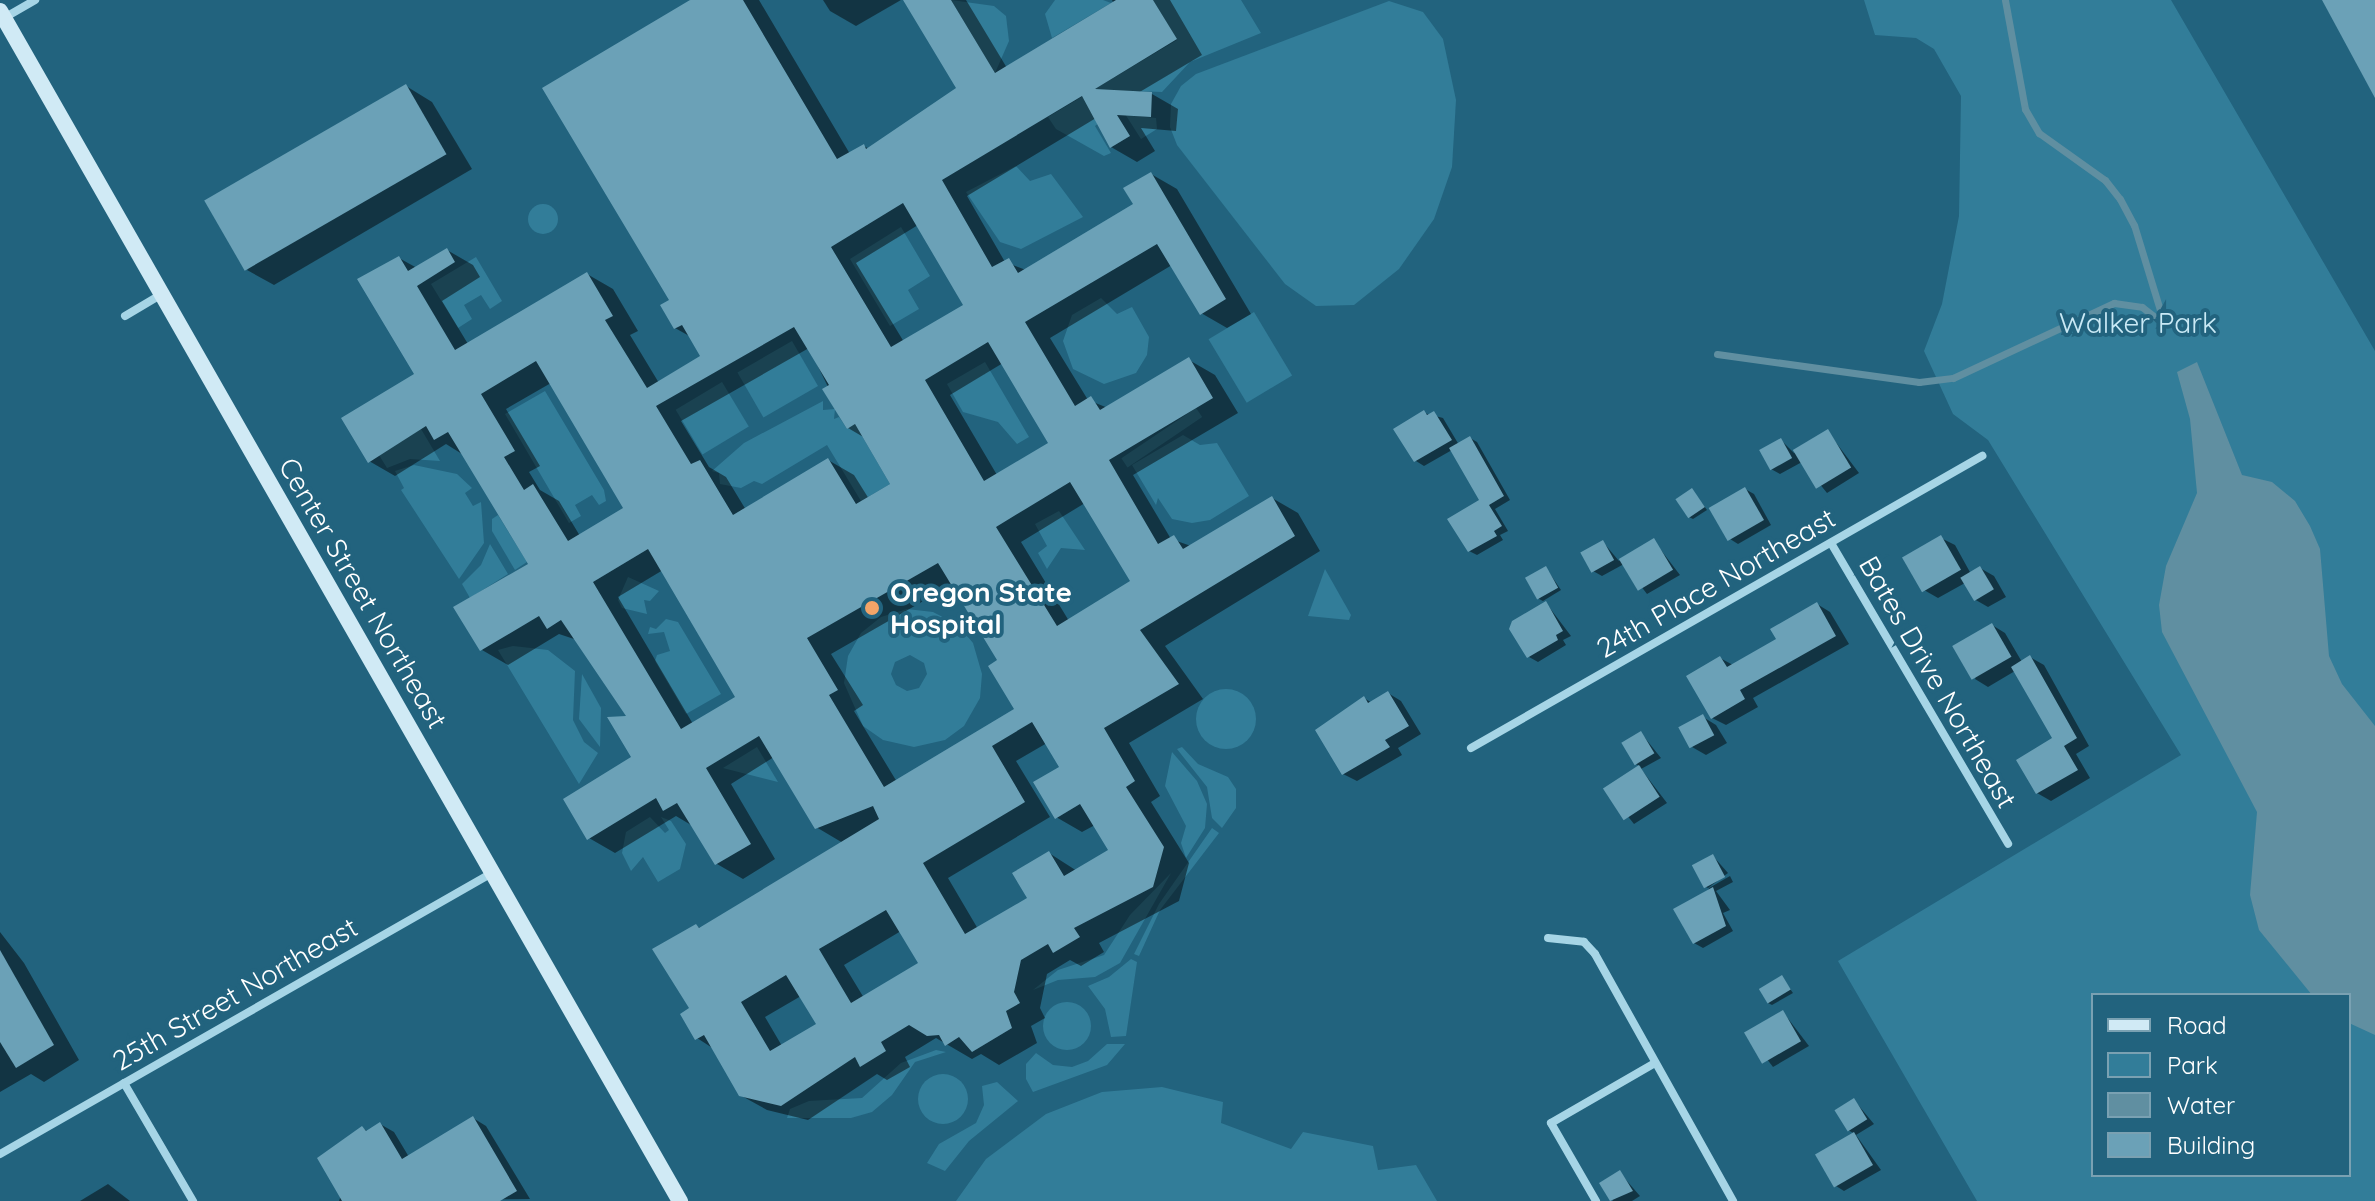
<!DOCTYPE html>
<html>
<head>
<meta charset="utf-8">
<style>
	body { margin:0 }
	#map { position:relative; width:2375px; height:1201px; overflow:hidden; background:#22637e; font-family:Quicksand,sans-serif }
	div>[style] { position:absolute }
	.green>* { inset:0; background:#327d99; transform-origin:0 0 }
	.round { border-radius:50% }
	.water>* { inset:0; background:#608fa1 }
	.shadow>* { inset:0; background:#0007 }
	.stream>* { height:7px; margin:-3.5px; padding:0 3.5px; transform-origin:3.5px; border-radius:3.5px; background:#608fa1 }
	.building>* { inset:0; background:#6ba1b7; transform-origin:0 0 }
	.street>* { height:8px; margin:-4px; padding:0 4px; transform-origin:4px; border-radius:4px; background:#a6d5e6 }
	.secondary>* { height:16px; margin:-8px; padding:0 8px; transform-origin:8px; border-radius:8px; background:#d0eaf5 }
	.dots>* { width:22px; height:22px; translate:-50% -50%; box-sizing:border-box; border:4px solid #22637e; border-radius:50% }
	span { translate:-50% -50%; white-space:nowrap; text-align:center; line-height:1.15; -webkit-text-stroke:8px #22637e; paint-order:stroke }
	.park-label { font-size:28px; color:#c9e9f5 }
	.street-label { font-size:28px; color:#fff }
	.poi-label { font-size:28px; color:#fff; font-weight:700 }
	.left { translate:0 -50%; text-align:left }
	.legend { position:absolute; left:2091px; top:993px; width:260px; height:184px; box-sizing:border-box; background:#22637e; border:2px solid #7aa1b2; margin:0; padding:10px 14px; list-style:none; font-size:24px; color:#fff }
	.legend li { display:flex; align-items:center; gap:16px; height:40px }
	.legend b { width:40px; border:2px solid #7aa1b2 }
</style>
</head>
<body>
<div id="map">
	<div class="green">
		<div style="clip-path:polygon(951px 0,994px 6px,1006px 16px,1009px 41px,995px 73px)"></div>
		<div style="clip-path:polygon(1055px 0,1103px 0,1111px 3px,1052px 38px,1045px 14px)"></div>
		<div style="clip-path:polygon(1153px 0,1241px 0,1261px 33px,1190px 62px,1162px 92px,1136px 91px,1134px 116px,1156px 118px,1157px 129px,1141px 139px,1120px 106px,1095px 126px,1111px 153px,1104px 156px,1056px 129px,1048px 117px,1177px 40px)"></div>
		<div style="clip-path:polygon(evenodd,1864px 0,2171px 0,2375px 351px,2375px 1201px,1977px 1201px,1838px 961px,2181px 755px,1988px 440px,1953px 414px,1924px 351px,1942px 304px,1959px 216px,1961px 96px,1934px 49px,1916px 38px,1875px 35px,1864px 0,2093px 995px,2349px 995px,2349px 1175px,2093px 1175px,2093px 995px)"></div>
		<div style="clip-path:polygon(1389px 1px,1423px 12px,1443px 39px,1456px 100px,1452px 167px,1434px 219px,1399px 269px,1354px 305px,1316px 306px,1285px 284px,1177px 145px,1170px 127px,1171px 104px,1181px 86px,1196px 74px)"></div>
		<div style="clip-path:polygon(1016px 166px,1030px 181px,1051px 174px,1083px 217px,1021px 249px,1000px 242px,966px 192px)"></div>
		<div class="round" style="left:528px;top:204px;width:30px;height:30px"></div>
		<div style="clip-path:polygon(901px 227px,930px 276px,908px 290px,919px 309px,890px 326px,850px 259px)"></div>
		<div style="clip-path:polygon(476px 257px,502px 301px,490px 309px,481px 295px,464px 305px,472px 319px,458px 328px,431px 284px)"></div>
		<div style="clip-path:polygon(1101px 298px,1117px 314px,1132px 307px,1149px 337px,1147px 355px,1136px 373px,1104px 384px,1073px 369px,1063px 341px,1072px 315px)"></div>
		<div style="left:1254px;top:312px;width:74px;height:53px;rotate:59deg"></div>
		<div style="left:792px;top:341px;width:52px;height:63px;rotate:60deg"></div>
		<div style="clip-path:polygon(985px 362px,1029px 437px,1017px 444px,998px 422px,963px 412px,947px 384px)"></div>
		<div style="left:722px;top:382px;width:52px;height:54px;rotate:59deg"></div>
		<div style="clip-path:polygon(545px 391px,604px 490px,606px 501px,599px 505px,592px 495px,575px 505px,581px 516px,569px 523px,505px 414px)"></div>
		<div style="clip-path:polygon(823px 401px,823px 410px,835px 409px,834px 419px,839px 417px,847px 429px,855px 424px,890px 484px,861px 501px,827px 445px,762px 484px,754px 481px,741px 488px,720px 484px,719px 473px,712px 471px,744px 443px)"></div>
		<div style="left:1196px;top:408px;width:11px;height:90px;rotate:56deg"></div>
		<div style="clip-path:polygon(421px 429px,440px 461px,410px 459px,387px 468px,379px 455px)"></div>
		<div style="clip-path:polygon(1183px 435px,1200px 445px,1217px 443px,1249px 496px,1210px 520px,1192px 523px,1172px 519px,1158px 498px,1156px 505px,1132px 465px)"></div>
		<div style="clip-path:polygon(414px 465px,457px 474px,472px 488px,465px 493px,473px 506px,481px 502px,484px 543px,459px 579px,401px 490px,404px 488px,395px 471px)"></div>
		<div style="clip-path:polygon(1059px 511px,1085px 550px,1061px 548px,1047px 569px,1038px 553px,1047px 546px,1035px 524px)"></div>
		<div style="clip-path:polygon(498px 515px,527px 562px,515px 570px,492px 531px,492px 519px)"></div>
		<div style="clip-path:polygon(490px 544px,508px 574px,470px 598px,462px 584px,481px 565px)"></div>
		<div style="clip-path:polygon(1325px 569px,1351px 615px,1349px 620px,1308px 616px)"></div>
		<div style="clip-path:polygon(628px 577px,659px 591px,650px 601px,644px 600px,647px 614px,622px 608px,618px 600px)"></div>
		<div style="clip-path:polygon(evenodd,907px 609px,933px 612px,958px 625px,973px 643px,982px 674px,980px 698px,964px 726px,945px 740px,914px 747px,883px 740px,863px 726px,844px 683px,848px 656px,861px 633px,881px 617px,907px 609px,910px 655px,924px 663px,927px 674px,919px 688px,907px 691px,896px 685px,891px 674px,895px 662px,910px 655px)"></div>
		<div style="clip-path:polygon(666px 619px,678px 622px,721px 694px,686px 714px,655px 661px,657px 655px,670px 651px,664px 632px,648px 634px,650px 627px,656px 629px)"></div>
		<div style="clip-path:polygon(513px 646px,548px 650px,575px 671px,573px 720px,584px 742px,598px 753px,579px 784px,498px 650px)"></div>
		<div style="clip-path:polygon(582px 674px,601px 708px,600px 747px,579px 719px)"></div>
		<div class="round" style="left:1196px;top:689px;width:60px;height:60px"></div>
		<div style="clip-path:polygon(757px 747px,778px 782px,723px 768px)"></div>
		<div style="clip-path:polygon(1182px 747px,1198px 764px,1228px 777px,1236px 789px,1236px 808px,1222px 828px,1212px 818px,1207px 787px,1177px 749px)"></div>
		<div style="clip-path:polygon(1172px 752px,1197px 781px,1207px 804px,1205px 828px,1186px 858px,1181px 843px,1186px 826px,1165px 786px)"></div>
		<div style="clip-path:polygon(650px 817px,665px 833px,669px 830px,661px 817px,671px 821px,686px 844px,680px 869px,658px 882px,643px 857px,631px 871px,622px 853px,626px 832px)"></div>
		<div style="clip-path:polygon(1212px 828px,1219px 833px,1160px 910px,1139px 956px,1134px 954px,1159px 904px)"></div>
		<div style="clip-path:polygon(1171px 873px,1120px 963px,1095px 977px,1058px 980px,1033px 990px,1058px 970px,1104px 955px,1130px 915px)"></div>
		<div style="clip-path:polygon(1131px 959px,1137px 962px,1126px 1036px,1111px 1037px,1105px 1009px,1088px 986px,1109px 977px)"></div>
		<div class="round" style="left:1043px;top:1002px;width:48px;height:48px"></div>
		<div style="clip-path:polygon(1107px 1044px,1125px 1044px,1107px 1065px,1033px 1092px,1026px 1079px,1026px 1064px,1036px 1053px,1053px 1065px,1072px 1067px,1088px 1061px)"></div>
		<div style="clip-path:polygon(936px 1050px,946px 1052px,915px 1062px,892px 1095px,872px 1112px,851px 1118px,787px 1118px,790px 1109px,809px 1101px,862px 1098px,901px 1063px)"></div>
		<div class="round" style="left:918px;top:1074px;width:50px;height:50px"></div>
		<div style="clip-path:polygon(997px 1082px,1018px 1101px,969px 1141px,945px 1171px,927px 1163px,939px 1144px,976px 1123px,984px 1105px,982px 1086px)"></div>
		<div style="clip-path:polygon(1162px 1087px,1223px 1102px,1221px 1123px,1291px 1149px,1303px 1132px,1373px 1146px,1378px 1170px,1416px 1165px,1437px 1201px,956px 1201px,986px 1159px,1046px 1114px,1102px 1092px)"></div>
	</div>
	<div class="water">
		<div style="clip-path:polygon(2197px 362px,2242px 475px,2272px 482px,2295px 501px,2310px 526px,2320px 549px,2329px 656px,2342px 684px,2375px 726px,2375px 1035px,2349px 1023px,2349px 995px,2312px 995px,2259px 930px,2250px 895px,2257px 812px,2162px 632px,2159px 605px,2166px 566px,2197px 493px,2190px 419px,2177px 372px)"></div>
	</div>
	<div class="shadow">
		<div style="clip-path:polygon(evenodd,694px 0,759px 0,850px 154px,864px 146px,869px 149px,959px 89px,905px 0,966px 0,1007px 68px,1114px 4px,1112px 0,1170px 0,1202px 55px,1138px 93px,1152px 94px,1178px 109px,1176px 131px,1141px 128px,1155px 151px,1137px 162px,1111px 147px,1096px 118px,967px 196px,1005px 262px,1026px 270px,1136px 204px,1151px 174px,1177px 189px,1251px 314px,1227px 328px,1201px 313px,1172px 265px,1050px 338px,1088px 400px,1108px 408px,1189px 360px,1215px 375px,1238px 413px,1133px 475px,1171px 539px,1191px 546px,1272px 498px,1298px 513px,1320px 551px,1165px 646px,1203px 699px,1129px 743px,1160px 796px,1151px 802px,1189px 863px,1179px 901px,1099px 943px,1104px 952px,1081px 966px,1070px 960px,1047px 974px,1040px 1008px,1045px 1018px,1031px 1026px,1037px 1043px,999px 1065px,981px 1054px,972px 1059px,936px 1038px,905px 1057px,910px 1067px,887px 1080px,877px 1074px,808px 1120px,767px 1110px,740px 1095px,714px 1049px,697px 1038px,692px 1009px,696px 926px,702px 929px,843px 843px,816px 827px,774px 757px,731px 784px,775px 859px,743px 879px,717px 864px,691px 825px,676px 816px,615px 853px,589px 838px,634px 758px,629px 718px,577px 640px,559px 634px,508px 665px,482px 650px,530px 564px,462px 454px,446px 444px,395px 476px,369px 461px,417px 375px,399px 258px,417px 268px,447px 250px,473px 265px,480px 277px,442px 301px,468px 344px,587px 274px,613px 289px,638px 331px,630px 335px,659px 383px,702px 357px,691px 337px,675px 328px,671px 300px,694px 0,918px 225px,966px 305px,904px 342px,856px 263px,918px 225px,694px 0,809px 348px,848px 428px,865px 438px,893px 484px,869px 499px,854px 475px,828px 460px,746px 510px,726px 477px,709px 467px,681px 421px,809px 348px,694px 0,1003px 363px,1050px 444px,997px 475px,950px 395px,1003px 363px,694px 0,551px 383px,626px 508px,580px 536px,559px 501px,540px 490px,529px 472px,540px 466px,506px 409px,551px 383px,694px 0,1085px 503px,1133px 582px,1069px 621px,1021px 542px,1085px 503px,694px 0,663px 570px,738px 698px,693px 724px,618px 597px,663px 570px,694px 0,953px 584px,999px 661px,1016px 710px,897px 782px,854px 711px,863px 705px,831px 654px,953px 584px,694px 0,1047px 743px,1062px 768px,1056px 817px,1082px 832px,1095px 825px,1110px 851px,1077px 871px,1049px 853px,1030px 899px,978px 929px,948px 878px,1050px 817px,1016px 761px,1047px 743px,694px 0,901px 931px,921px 964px,864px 998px,844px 965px,901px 931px,694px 0,801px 996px,818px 1025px,782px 1046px,765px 1017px,801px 996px)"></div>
		<div style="clip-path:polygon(823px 0,901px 0,856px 26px,830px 11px)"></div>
		<div style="clip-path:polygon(406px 86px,432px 102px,472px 169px,274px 285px,247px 270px)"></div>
		<div style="clip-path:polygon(1424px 413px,1443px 418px,1459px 445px,1470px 438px,1477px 442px,1510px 500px,1495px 509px,1508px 531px,1500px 535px,1503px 540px,1477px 555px,1469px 551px,1482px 501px,1452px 450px,1424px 466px,1416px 461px)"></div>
		<div style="clip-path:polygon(1828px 432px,1859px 473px,1827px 493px,1802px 462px,1780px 474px,1771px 469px,1781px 440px,1794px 453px)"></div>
		<div style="clip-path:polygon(1745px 489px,1754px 494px,1771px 525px,1738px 544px,1730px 539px)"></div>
		<div style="clip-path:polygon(1692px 490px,1707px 510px,1693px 519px,1689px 517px)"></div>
		<div style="clip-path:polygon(1941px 538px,1955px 545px,1971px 574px,1980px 568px,1994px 576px,2006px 597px,1988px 607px,1974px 599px,1965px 583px,1938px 598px,1924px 590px)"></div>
		<div style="clip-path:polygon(1654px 541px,1680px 575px,1647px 594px,1624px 564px,1602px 576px,1593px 571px,1603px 542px,1619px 561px)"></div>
		<div style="clip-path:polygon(1546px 568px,1561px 590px,1543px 601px,1539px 599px)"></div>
		<div style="clip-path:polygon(1546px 603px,1571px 636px,1563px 640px,1566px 645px,1538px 662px,1529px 657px)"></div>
		<div style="clip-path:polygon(1817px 604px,1830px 612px,1849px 644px,1753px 698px,1758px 707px,1726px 725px,1712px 718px,1720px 658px,1733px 665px,1778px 639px)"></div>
		<div style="clip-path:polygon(1992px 625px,2005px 633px,2022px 662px,2030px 657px,2044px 665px,2089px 746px,2076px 754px,2090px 778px,2051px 801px,2037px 793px,2055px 739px,2015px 671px,1988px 687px,1975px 679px)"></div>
		<div style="clip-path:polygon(1388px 693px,1401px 701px,1421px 734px,1398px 748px,1402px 755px,1357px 781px,1343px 774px,1364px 698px,1372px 703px)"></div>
		<div style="clip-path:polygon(1703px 717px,1716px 725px,1727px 743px,1706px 755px,1692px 747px)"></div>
		<div style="clip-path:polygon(1641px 733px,1661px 758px,1641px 769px,1667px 803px,1634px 824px,1606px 789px,1641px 767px,1634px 763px)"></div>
		<div style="clip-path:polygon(1713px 856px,1728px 873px,1708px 888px,1706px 887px)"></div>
		<div style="clip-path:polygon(1730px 876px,1733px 882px,1716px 891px,1730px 910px,1723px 913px,1733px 931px,1703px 948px,1694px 943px,1709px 888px)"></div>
		<div style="clip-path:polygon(0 932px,24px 963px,79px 1060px,44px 1082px,31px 1074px,0 1092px)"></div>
		<div style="clip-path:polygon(1782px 978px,1793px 993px,1772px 1005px,1768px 1003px)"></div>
		<div style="clip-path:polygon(1783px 1012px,1809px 1046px,1773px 1067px,1747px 1033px)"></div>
		<div style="clip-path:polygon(1854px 1100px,1874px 1124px,1856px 1135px,1881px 1170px,1844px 1191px,1836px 1186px,1818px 1155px,1855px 1134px,1848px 1130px)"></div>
		<div style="clip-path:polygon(473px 1118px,486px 1126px,530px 1199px,339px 1201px,363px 1128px,368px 1132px,380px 1124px,394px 1132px,409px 1157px)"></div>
		<div style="clip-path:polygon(1620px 1173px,1640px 1196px,1632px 1201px,1613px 1201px,1602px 1184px)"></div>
		<div style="clip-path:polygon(108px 1184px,130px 1201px,80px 1201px)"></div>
	</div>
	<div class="stream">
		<div style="left:2005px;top:0;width:111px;rotate:79.6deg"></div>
		<div style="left:2025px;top:109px;width:28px;rotate:60deg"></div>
		<div style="left:2039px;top:133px;width:81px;rotate:35.5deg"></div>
		<div style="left:2105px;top:180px;width:24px;rotate:52deg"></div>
		<div style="left:2120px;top:199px;width:30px;rotate:62deg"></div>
		<div style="left:2134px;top:225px;width:102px;rotate:73deg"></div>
		<div style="left:1717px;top:354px;width:204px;rotate:7.9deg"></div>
		<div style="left:1919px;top:382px;width:34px;rotate:-7deg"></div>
		<div style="left:1953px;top:378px;width:178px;rotate:-25deg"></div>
		<div style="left:2114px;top:303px;width:28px;rotate:8deg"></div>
		<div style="left:2142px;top:307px;width:29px;rotate:38deg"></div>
	</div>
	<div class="building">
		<div style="clip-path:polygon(evenodd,690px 0,743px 0,837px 159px,864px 144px,866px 149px,956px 88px,903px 0,951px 0,995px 73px,1116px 0,1153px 0,1177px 39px,1095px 89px,1152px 92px,1151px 117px,1117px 115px,1130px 136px,1110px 148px,1082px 96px,942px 180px,992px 267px,1009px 258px,1018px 273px,1133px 204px,1123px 188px,1151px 172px,1226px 299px,1200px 315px,1157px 244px,1025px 322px,1075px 406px,1091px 396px,1100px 410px,1189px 357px,1213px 398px,1109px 460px,1158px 544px,1174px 535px,1183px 549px,1272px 496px,1295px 536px,1140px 630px,1179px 684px,1104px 728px,1135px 781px,1126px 787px,1164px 847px,1153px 887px,1074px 928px,1080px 937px,1053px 953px,1048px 944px,1021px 960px,1014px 992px,1020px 1003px,1006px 1011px,1012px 1028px,972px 1052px,959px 1037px,945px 1046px,939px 1035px,927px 1036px,909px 1025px,881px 1042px,886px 1051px,860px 1067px,855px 1057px,781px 1106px,739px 1096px,704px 1035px,695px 1040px,680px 1014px,689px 1008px,652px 949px,696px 924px,699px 928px,879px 819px,873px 806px,815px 829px,759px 736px,706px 768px,751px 844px,715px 865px,677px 803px,663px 811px,656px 798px,587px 840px,563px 799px,631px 757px,607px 717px,626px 716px,561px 620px,547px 629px,539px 616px,480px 651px,453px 607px,528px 564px,448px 432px,434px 440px,426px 426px,368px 463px,341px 418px,414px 374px,357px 279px,399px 256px,408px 271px,447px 248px,455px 262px,417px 286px,455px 350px,587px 272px,613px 316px,605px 320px,647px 388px,700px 356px,682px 325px,674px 329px,660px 305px,669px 300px,542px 88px,690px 0,903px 203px,963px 305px,891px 347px,831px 247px,903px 203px,690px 0,794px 327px,829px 385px,822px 389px,847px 429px,855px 424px,890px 484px,856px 504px,828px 458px,733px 515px,700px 460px,691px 464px,656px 406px,794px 327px,690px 0,988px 342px,1048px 443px,984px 481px,925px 380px,988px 342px,690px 0,536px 361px,623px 508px,568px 541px,533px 484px,524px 490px,504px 457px,515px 451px,481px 394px,536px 361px,690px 0,1070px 482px,1130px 581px,1057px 626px,996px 527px,1070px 482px,690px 0,648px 549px,735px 697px,681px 729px,593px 582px,648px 549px,690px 0,938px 563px,997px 660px,988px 666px,1014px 709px,884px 787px,829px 695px,838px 690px,807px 638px,938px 563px,690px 0,1032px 722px,1059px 767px,1033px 782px,1055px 819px,1080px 804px,1108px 850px,1064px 876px,1049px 851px,1012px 873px,1027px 898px,965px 934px,923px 863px,1025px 802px,992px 746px,1032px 722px,690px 0,886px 910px,918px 963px,851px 1003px,819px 949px,886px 910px,690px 0,786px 975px,816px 1024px,770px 1051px,741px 1002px,786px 975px)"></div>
		<div style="clip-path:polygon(2322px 0,2375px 0,2375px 98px)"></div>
		<div style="left:406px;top:84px;width:81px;height:233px;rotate:60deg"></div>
		<div style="clip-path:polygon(1424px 410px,1427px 415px,1434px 411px,1452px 440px,1414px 462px,1393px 429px)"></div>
		<div style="left:1828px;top:429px;width:45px;height:41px;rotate:59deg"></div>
		<div style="clip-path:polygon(1470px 436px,1504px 496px,1489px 505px,1502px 526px,1494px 531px,1497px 536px,1468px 552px,1447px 519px,1479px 500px,1449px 448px)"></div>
		<div style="left:1781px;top:438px;width:23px;height:25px;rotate:61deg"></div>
		<div style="left:1745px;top:487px;width:38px;height:42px;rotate:60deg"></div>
		<div style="left:1692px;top:488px;width:23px;height:20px;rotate:56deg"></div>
		<div style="left:1941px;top:535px;width:40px;height:45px;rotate:60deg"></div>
		<div style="left:1654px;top:538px;width:37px;height:41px;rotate:59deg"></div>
		<div style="left:1603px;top:540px;width:23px;height:26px;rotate:61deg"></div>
		<div style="left:1546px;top:566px;width:25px;height:24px;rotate:61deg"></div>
		<div style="left:1980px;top:566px;width:27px;height:23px;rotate:59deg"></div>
		<div style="clip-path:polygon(1546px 601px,1563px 631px,1556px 635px,1558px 640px,1527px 658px,1509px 629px,1512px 621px)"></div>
		<div style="clip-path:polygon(1817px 602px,1836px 636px,1740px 690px,1745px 699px,1711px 719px,1686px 676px,1720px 656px,1727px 667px,1776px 639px,1770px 629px)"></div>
		<div style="left:1992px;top:623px;width:39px;height:46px;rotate:60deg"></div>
		<div style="clip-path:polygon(2030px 655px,2077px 738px,2064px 746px,2078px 770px,2036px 794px,2016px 760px,2052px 738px,2011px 667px)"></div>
		<div style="clip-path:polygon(1388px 691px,1409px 726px,1385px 740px,1390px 747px,1342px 775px,1315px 730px,1364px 696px,1368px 703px)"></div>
		<div style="left:1703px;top:714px;width:24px;height:28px;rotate:62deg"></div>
		<div style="left:1641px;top:731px;width:26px;height:23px;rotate:59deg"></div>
		<div style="left:1639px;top:765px;width:38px;height:43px;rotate:57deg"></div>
		<div style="left:1713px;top:854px;width:26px;height:24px;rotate:62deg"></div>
		<div style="clip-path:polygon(1713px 887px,1726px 926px,1693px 944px,1673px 909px)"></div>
		<div style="clip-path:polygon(0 950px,54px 1045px,16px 1068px,0 1042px)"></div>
		<div style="left:1782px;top:975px;width:17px;height:27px;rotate:59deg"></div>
		<div style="left:1783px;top:1010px;width:36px;height:45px;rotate:60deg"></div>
		<div style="left:1854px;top:1098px;width:25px;height:23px;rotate:58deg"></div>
		<div style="clip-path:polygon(473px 1116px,517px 1191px,500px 1201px,342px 1201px,317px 1158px,362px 1126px,366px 1131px,380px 1122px,402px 1159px)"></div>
		<div style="left:1854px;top:1132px;width:38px;height:45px;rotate:60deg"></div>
		<div style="clip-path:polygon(1620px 1170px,1633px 1191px,1610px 1201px,1599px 1183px)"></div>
	</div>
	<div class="street">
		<div style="left:4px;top:18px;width:36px;rotate:-30deg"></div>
		<div style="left:125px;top:316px;width:43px;rotate:-30.7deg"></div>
		<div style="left:1831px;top:543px;width:349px;rotate:59.5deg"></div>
		<div style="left:1471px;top:748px;width:589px;rotate:-29.74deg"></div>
		<div style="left:1548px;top:938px;width:36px;rotate:6deg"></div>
		<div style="left:1584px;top:942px;width:16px;rotate:47deg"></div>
		<div style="left:1595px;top:954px;width:283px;rotate:60.8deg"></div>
		<div style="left:124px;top:1083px;width:137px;rotate:59.7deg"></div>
		<div style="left:0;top:1154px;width:567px;rotate:-29.73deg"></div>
		<div style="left:1596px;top:1201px;width:90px;rotate:-120deg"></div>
		<div style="left:1551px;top:1123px;width:120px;rotate:-30deg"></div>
	</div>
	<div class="secondary">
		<div style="left:0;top:11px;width:1371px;rotate:60.26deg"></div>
	</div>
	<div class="dots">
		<div style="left:872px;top:608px;background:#f2a468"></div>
	</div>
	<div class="park-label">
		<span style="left:2138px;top:323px">Walker Park</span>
	</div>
	<div class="street-label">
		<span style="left:1716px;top:583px;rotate:-30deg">24th Place Northeast</span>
		<span style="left:363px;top:593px;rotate:60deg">Center Street Northeast</span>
		<span style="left:1938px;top:682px;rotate:60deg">Bates Drive Northeast</span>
		<span style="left:235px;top:994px;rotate:-30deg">25th Street Northeast</span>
	</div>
	<div class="poi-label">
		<span class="left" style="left:890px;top:608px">Oregon State<br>Hospital</span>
	</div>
	<ul class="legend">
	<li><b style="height:10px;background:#d0eaf5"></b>Road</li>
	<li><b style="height:22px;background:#327d99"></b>Park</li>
	<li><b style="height:22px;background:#608fa1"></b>Water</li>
	<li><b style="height:22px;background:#6ba1b7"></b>Building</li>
	</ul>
</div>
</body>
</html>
